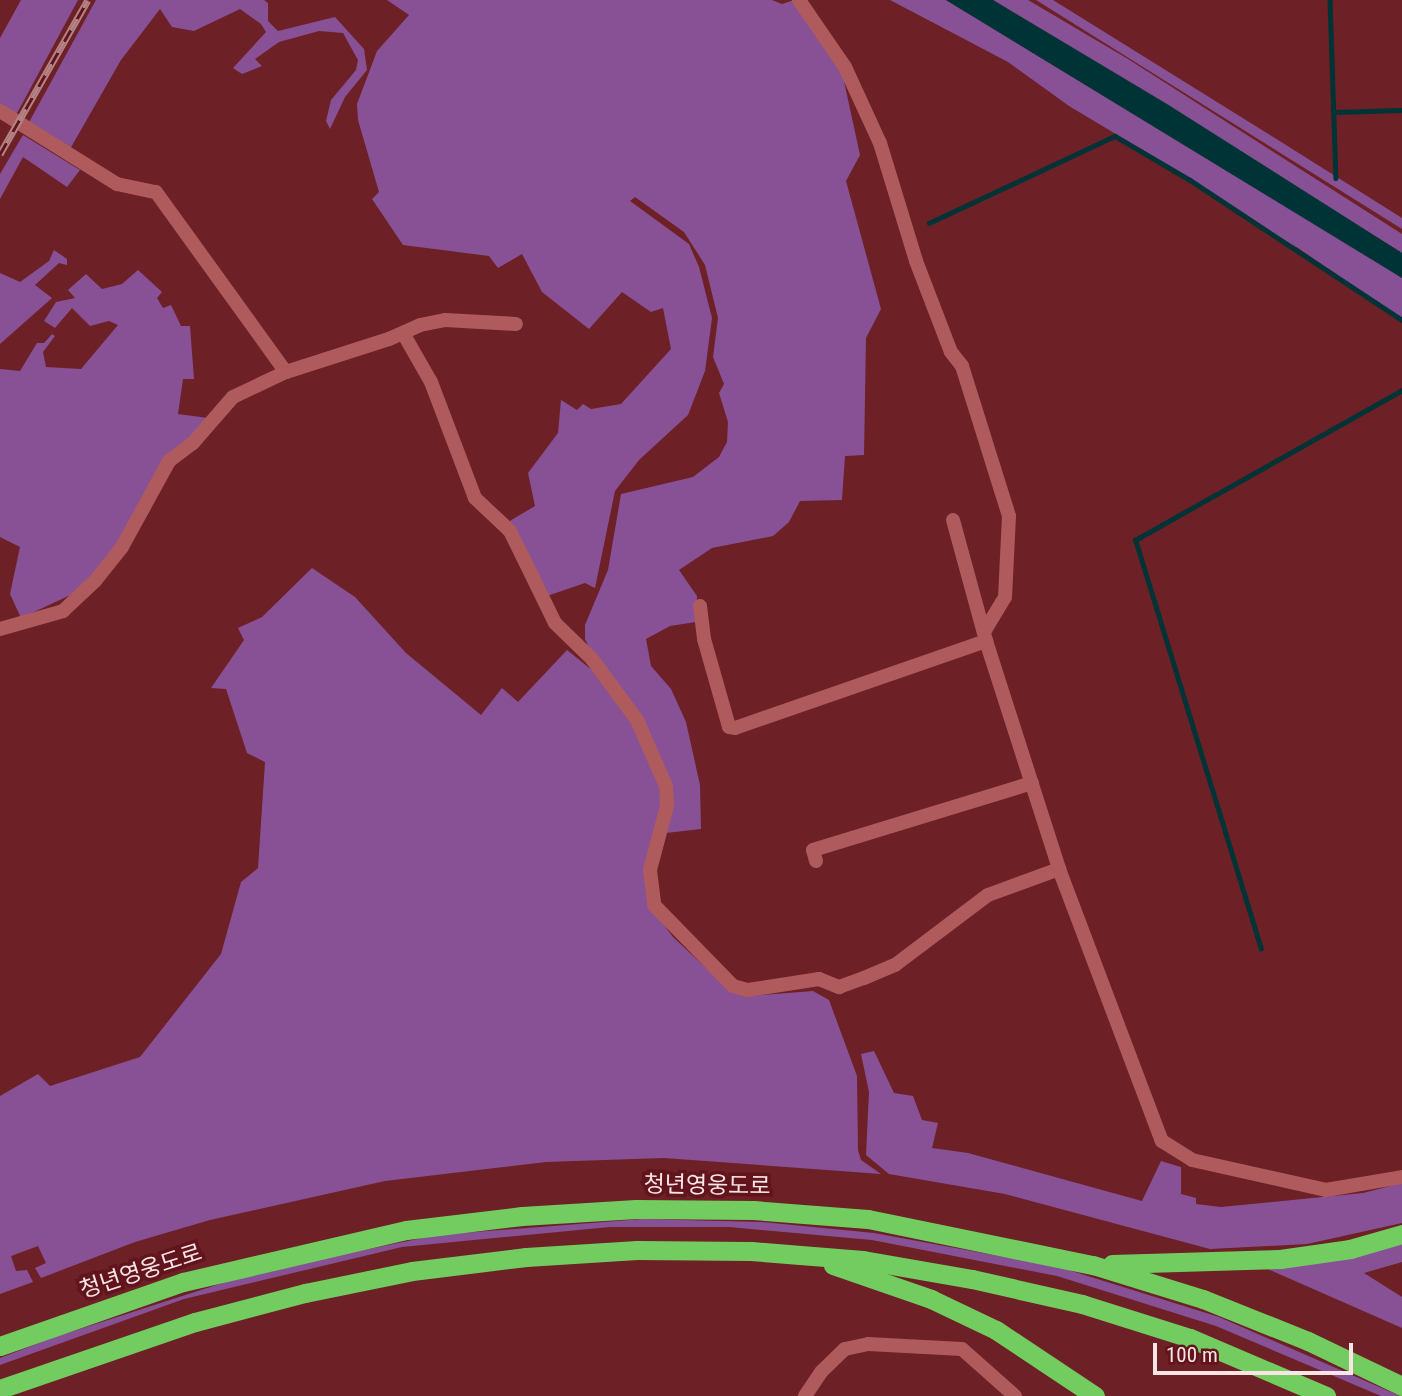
<!DOCTYPE html>
<html>
<head>
<meta charset="utf-8">
<style>
	body { margin:0 }
	#map { position:relative; width:1402px; height:1396px; overflow:hidden; background:#6d2026; font-family:"Roboto Condensed","Noto Sans KR",sans-serif }
	div>[style] { position:absolute }
	.green>* { inset:0; background:#885195 }
	.water>* { inset:0; background:#003335 }
	.stream>* { height:4.5px; margin:-2.25px; padding:0 2.25px; transform-origin:2.25px; border-radius:2.25px; background:#003335 }
	.minor>* { height:14px; margin:-7px; padding:0 7px; transform-origin:7px; border-radius:7px; background:#af5b5d }
	.highway>* { height:19px; margin:-9.5px; padding:0 9.5px; transform-origin:9.5px; border-radius:9.5px; background:#73cc5f }
	.rail>* { height:7px; margin-top:-3.5px; transform-origin:0; background:repeating-linear-gradient(90deg,#61141c 0 13px,#b38386 0 26px); box-sizing:border-box; border-block:2px solid #b38386 }
	span { translate:-50% -50%; white-space:nowrap; text-align:center; line-height:1.15; -webkit-text-stroke:7px #61141c; paint-order:stroke }
	.street-label { font-size:23px; color:#f9e5e5 }
	.scale { position:absolute; left:1153px; top:1343px; width:200px; height:32px; box-sizing:border-box; border:4px solid #f9e5e5; border-top:0; padding-left:9px; font-size:21px; line-height:24px; white-space:nowrap; color:#f9e5e5; -webkit-text-stroke:5px #61141c; paint-order:stroke }
</style>
</head>
<body>
<div id="map">
	<div class="green">
		<div style="clip-path:polygon(21px 0,78px 0,15px 117px,0 105px,0 38px)"></div>
		<div style="clip-path:polygon(96px 0,264px 0,268px 3px,268px 21px,278px 31px,335px 17px,364px 49px,367px 70px,345px 97px,330px 129px,326px 121px,331px 100px,356px 70px,358px 60px,343px 33px,319px 31px,279px 42px,255px 59px,262px 66px,242px 74px,233px 68px,266px 32px,261px 24px,240px 9px,194px 31px,172px 27px,160px 9px,121px 60px,70px 149px,28px 124px)"></div>
		<div style="clip-path:polygon(387px 0,772px 0,782px 4px,794px 0,842px 72px,860px 155px,846px 181px,881px 309px,866px 338px,864px 455px,845px 456px,842px 500px,800px 501px,789px 522px,773px 536px,712px 548px,679px 570px,697px 596px,696px 622px,670px 626px,646px 639px,651px 666px,671px 689px,686px 722px,700px 785px,701px 829px,666px 833px,672px 793px,592px 654px,585px 639px,585px 625px,608px 570px,621px 494px,693px 477px,719px 457px,727px 442px,728px 422px,719px 393px,724px 384px,713px 357px,718px 318px,705px 265px,684px 232px,635px 197px,630px 201px,689px 244px,699px 267px,712px 318px,705px 371px,688px 415px,639px 460px,615px 491px,595px 588px,585px 583px,547px 596px,508px 522px,535px 506px,528px 473px,558px 433px,561px 400px,577px 410px,583px 404px,591px 409px,621px 404px,671px 349px,663px 308px,651px 312px,622px 292px,589px 329px,542px 292px,522px 254px,498px 268px,489px 256px,403px 245px,372px 199px,379px 192px,358px 120px,357px 104px,377px 51px,409px 15px)"></div>
		<div style="clip-path:polygon(890px 0,946px 0,1367px 255px,1402px 278px,1402px 319px,1298px 248px,1235px 212px,1191px 179px,1069px 106px,1008px 62px)"></div>
		<div style="clip-path:polygon(993px 0,1028px 0,1128px 59px,1402px 234px,1402px 253px)"></div>
		<div style="clip-path:polygon(1036px 0,1053px 0,1278px 140px,1402px 218px,1402px 229px)"></div>
		<div style="clip-path:polygon(23px 135px,80px 170px,67px 187px,23px 157px,0 199px,0 174px)"></div>
		<div style="clip-path:polygon(54px 250px,67px 259px,67px 265px,59px 263px,35px 285px,52px 298px,0 344px,0 273px,20px 282px,49px 261px)"></div>
		<div style="clip-path:polygon(138px 270px,162px 292px,157px 298px,163px 308px,171px 305px,181px 326px,190px 326px,194px 379px,183px 379px,178px 414px,208px 418px,113px 553px,79px 591px,21px 618px,10px 594px,20px 547px,0 537px,0 369px,20px 371px,37px 343px,44px 343px,52px 334px,55px 336px,43px 352px,46px 367px,81px 369px,118px 325px,109px 321px,90px 326px,72px 308px,55px 328px,44px 321px,56px 302px,75px 298px,68px 290px,86px 274px,102px 289px,122px 284px)"></div>
		<div style="clip-path:polygon(312px 568px,355px 597px,406px 653px,481px 715px,502px 688px,518px 702px,567px 650px,603px 679px,632px 721px,659px 786px,662px 805px,648px 856px,649px 905px,673px 937px,706px 968px,749px 996px,813px 991px,829px 1000px,857px 1076px,858px 1150px,861px 1160px,881px 1174px,664px 1158px,546px 1162px,385px 1181px,210px 1220px,135px 1242px,41px 1278px,35px 1268px,46px 1263px,38px 1246px,11px 1256px,16px 1271px,27px 1270px,33px 1282px,0 1294px,0 1096px,38px 1074px,50px 1086px,140px 1057px,221px 954px,241px 882px,258px 868px,265px 762px,247px 753px,226px 689px,211px 688px,244px 640px,238px 628px,262px 617px)"></div>
		<div style="clip-path:polygon(874px 1051px,894px 1093px,913px 1096px,922px 1120px,938px 1123px,932px 1148px,968px 1153px,1142px 1201px,1161px 1161px,1181px 1167px,1181px 1194px,1196px 1198px,1196px 1204px,1221px 1207px,1363px 1193px,1402px 1183px,1402px 1223px,1307px 1244px,1210px 1249px,1005px 1194px,889px 1174px,866px 1155px,869px 1092px,861px 1054px)"></div>
		<div style="clip-path:polygon(642px 1219px,762px 1222px,874px 1233px,1059px 1267px,1219px 1317px,1400px 1396px,1381px 1396px,1216px 1326px,1057px 1276px,872px 1240px,729px 1227px,610px 1227px,402px 1247px,184px 1299px,0 1365px,0 1358px,55px 1337px,257px 1272px,437px 1235px)"></div>
		<div style="clip-path:polygon(1402px 1242px,1402px 1262px,1364px 1273px,1402px 1297px,1402px 1328px,1263px 1267px)"></div>
	</div>
	<div class="water">
		<div style="clip-path:polygon(946px 0,993px 0,1167px 104px,1402px 253px,1402px 278px)"></div>
	</div>
	<div class="stream">
		<div style="left:1330px;top:0;width:178px;rotate:88.1deg"></div>
		<div style="left:1334px;top:112px;width:68px;rotate:-1.7deg"></div>
		<div style="left:929px;top:223px;width:205px;rotate:-25.1deg"></div>
		<div style="left:1115px;top:136px;width:87px;rotate:30.4deg"></div>
		<div style="left:1190px;top:180px;width:254px;rotate:33.4deg"></div>
		<div style="left:1261px;top:949px;width:428px;rotate:-107.1deg"></div>
		<div style="left:1135px;top:540px;width:306px;rotate:-29.3deg"></div>
	</div>
	<div class="minor">
		<div style="left:799px;top:0;width:81px;rotate:55.5deg"></div>
		<div style="left:845px;top:67px;width:84px;rotate:65.3deg"></div>
		<div style="left:880px;top:143px;width:123px;rotate:73deg"></div>
		<div style="left:916px;top:261px;width:97px;rotate:69deg"></div>
		<div style="left:951px;top:352px;width:18px;rotate:52deg"></div>
		<div style="left:962px;top:366px;width:157px;rotate:72.6deg"></div>
		<div style="left:1009px;top:516px;width:81px;rotate:92.8deg"></div>
		<div style="left:1005px;top:597px;width:41px;rotate:121deg"></div>
		<div style="left:0;top:111px;width:138px;rotate:32deg"></div>
		<div style="left:117px;top:184px;width:40px;rotate:12deg"></div>
		<div style="left:156px;top:192px;width:222px;rotate:54.2deg"></div>
		<div style="left:403px;top:333px;width:56px;rotate:60.3deg"></div>
		<div style="left:431px;top:382px;width:124px;rotate:69.2deg"></div>
		<div style="left:475px;top:498px;width:48px;rotate:43.3deg"></div>
		<div style="left:510px;top:531px;width:102px;rotate:63.9deg"></div>
		<div style="left:555px;top:623px;width:52px;rotate:44.2deg"></div>
		<div style="left:592px;top:659px;width:76px;rotate:53.6deg"></div>
		<div style="left:637px;top:720px;width:72px;rotate:66.3deg"></div>
		<div style="left:666px;top:786px;width:20px;rotate:87deg"></div>
		<div style="left:667px;top:806px;width:66px;rotate:104.9deg"></div>
		<div style="left:650px;top:870px;width:35px;rotate:83deg"></div>
		<div style="left:654px;top:905px;width:113px;rotate:45.7deg"></div>
		<div style="left:733px;top:986px;width:16px;rotate:15deg"></div>
		<div style="left:748px;top:990px;width:72px;rotate:-8.8deg"></div>
		<div style="left:819px;top:979px;width:22px;rotate:22deg"></div>
		<div style="left:839px;top:987px;width:27px;rotate:-20deg"></div>
		<div style="left:864px;top:978px;width:34px;rotate:-23deg"></div>
		<div style="left:895px;top:965px;width:116px;rotate:-37deg"></div>
		<div style="left:988px;top:895px;width:76px;rotate:-20.1deg"></div>
		<div style="left:953px;top:520px;width:125px;rotate:74.7deg"></div>
		<div style="left:986px;top:641px;width:239px;rotate:72.2deg"></div>
		<div style="left:1059px;top:869px;width:291px;rotate:69.3deg"></div>
		<div style="left:1162px;top:1141px;width:36px;rotate:32deg"></div>
		<div style="left:1192px;top:1160px;width:137px;rotate:12.6deg"></div>
		<div style="left:1326px;top:1190px;width:77px;rotate:-9.7deg"></div>
		<div style="left:700px;top:606px;width:33px;rotate:83deg"></div>
		<div style="left:704px;top:639px;width:91px;rotate:74.1deg"></div>
		<div style="left:729px;top:727px;width:6px;rotate:9deg"></div>
		<div style="left:735px;top:728px;width:266px;rotate:-19.1deg"></div>
		<div style="left:0;top:629px;width:66px;rotate:-15.9deg"></div>
		<div style="left:63px;top:611px;width:44px;rotate:-43.2deg"></div>
		<div style="left:95px;top:581px;width:43px;rotate:-51.5deg"></div>
		<div style="left:122px;top:547px;width:98px;rotate:-61.3deg"></div>
		<div style="left:169px;top:461px;width:30px;rotate:-37deg"></div>
		<div style="left:193px;top:443px;width:61px;rotate:-49deg"></div>
		<div style="left:233px;top:397px;width:59px;rotate:-25.3deg"></div>
		<div style="left:286px;top:372px;width:108px;rotate:-17.8deg"></div>
		<div style="left:389px;top:339px;width:34px;rotate:-24deg"></div>
		<div style="left:420px;top:325px;width:25px;rotate:-11deg"></div>
		<div style="left:445px;top:320px;width:71px;rotate:3.2deg"></div>
		<div style="left:816px;top:861px;width:11px;rotate:-105deg"></div>
		<div style="left:813px;top:850px;width:229px;rotate:-17deg"></div>
		<div style="left:805px;top:1396px;width:29px;rotate:-56deg"></div>
		<div style="left:821px;top:1372px;width:33px;rotate:-44deg"></div>
		<div style="left:845px;top:1349px;width:24px;rotate:-12deg"></div>
		<div style="left:868px;top:1344px;width:94px;rotate:3deg"></div>
		<div style="left:962px;top:1349px;width:71px;rotate:41.6deg"></div>
	</div>
	<div class="highway">
		<div style="left:1112px;top:1264px;width:168px;rotate:-1.7deg"></div>
		<div style="left:1280px;top:1259px;width:71px;rotate:-8.1deg"></div>
		<div style="left:1350px;top:1249px;width:54px;rotate:-16.1deg"></div>
		<div style="left:833px;top:1265px;width:104px;rotate:19.1deg"></div>
		<div style="left:931px;top:1299px;width:72px;rotate:25.5deg"></div>
		<div style="left:996px;top:1330px;width:119px;rotate:33.7deg"></div>
		<div style="left:0;top:1346px;width:194px;rotate:-19.3deg"></div>
		<div style="left:183px;top:1282px;width:229px;rotate:-13.1deg"></div>
		<div style="left:406px;top:1230px;width:117px;rotate:-6.9deg"></div>
		<div style="left:522px;top:1216px;width:114px;rotate:-3.5deg"></div>
		<div style="left:636px;top:1209px;width:117px;rotate:0.5deg"></div>
		<div style="left:753px;top:1210px;width:115px;rotate:4.5deg"></div>
		<div style="left:868px;top:1219px;width:230px;rotate:11.6deg"></div>
		<div style="left:1093px;top:1265px;width:115px;rotate:17.2deg"></div>
		<div style="left:1203px;top:1299px;width:113px;rotate:21.8deg"></div>
		<div style="left:1308px;top:1341px;width:104px;rotate:25.6deg"></div>
		<div style="left:0;top:1389px;width:206px;rotate:-19deg"></div>
		<div style="left:195px;top:1322px;width:114px;rotate:-14.8deg"></div>
		<div style="left:305px;top:1293px;width:109px;rotate:-11.6deg"></div>
		<div style="left:412px;top:1271px;width:115px;rotate:-7deg"></div>
		<div style="left:526px;top:1257px;width:111px;rotate:-3.6deg"></div>
		<div style="left:637px;top:1250px;width:114px;rotate:0.5deg"></div>
		<div style="left:751px;top:1251px;width:112px;rotate:4.6deg"></div>
		<div style="left:863px;top:1260px;width:111px;rotate:9.9deg"></div>
		<div style="left:972px;top:1279px;width:113px;rotate:12.8deg"></div>
		<div style="left:1082px;top:1304px;width:113px;rotate:17.5deg"></div>
		<div style="left:1190px;top:1338px;width:148px;rotate:23.1deg"></div>
	</div>
	<div class="rail">
		<div style="left:0;top:154px;width:177px;rotate:-60.3deg"></div>
	</div>
	<div class="street-label">
		<span style="left:707px;top:1186px;rotate:1deg">청년영웅도로</span>
		<span style="left:141px;top:1272px;rotate:-18deg">청년영웅도로</span>
	</div>
	<div class="scale">100 m</div>
</div>
</body>
</html>
